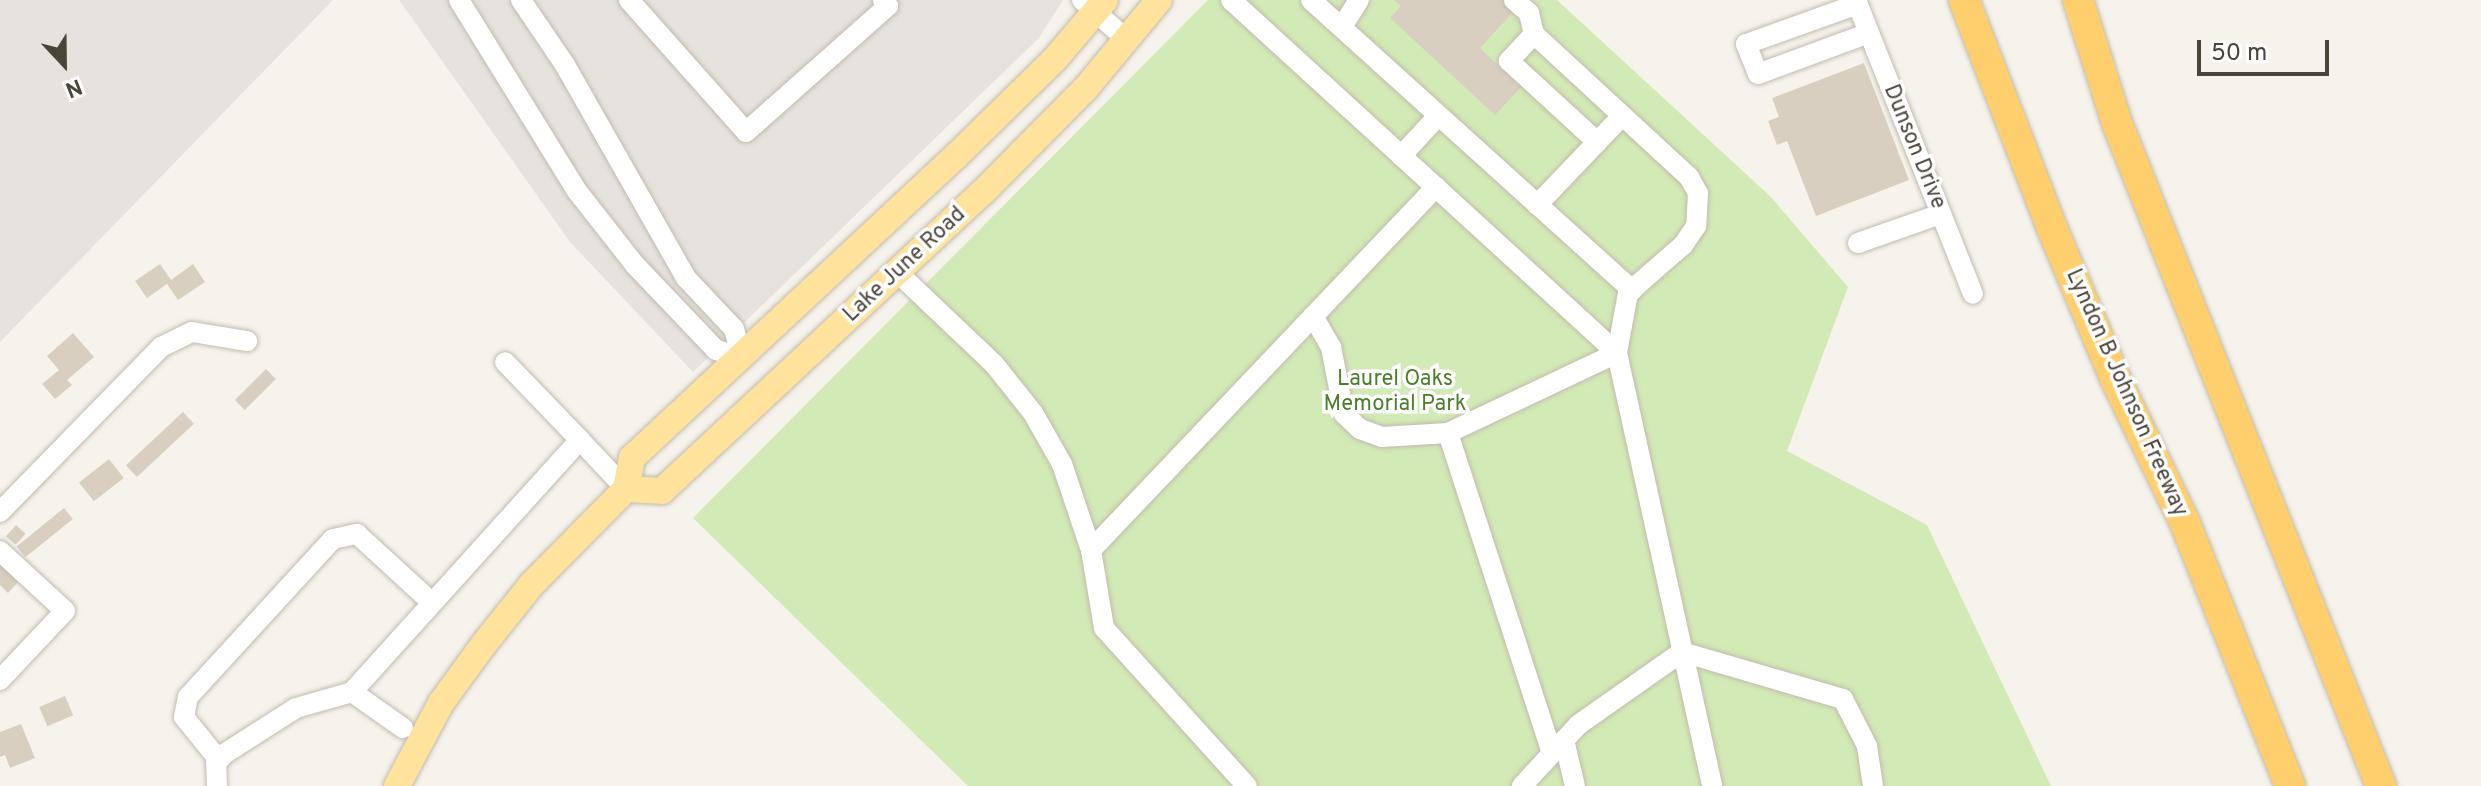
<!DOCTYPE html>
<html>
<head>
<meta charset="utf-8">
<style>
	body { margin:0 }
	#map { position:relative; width:2481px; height:786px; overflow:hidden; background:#f6f3ec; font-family:Overpass,sans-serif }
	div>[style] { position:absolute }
	.industrial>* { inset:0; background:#e6e2dd }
	.green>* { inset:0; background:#d2eab5 }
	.building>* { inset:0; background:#d8cfc1; transform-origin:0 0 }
	.roads { filter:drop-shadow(0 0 2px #c2bbae) drop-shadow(0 0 2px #c2bbae) }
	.minor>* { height:20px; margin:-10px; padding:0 10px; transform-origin:10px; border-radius:10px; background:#fff }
	.major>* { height:26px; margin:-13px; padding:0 13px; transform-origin:13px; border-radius:13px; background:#ffe39c }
	.highway>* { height:30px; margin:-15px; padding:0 15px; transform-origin:15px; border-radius:15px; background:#ffcf6e }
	span { translate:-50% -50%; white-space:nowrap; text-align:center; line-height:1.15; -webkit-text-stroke:7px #fff; paint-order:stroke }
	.street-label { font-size:22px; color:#4b4439 }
	.park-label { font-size:22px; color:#4a7f2a }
	.north { position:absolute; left:24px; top:24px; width:80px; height:80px; -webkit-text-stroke:6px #fff; paint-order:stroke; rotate:158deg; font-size:22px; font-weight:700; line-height:32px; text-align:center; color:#4b4439 }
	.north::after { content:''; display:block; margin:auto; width:28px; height:36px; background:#4b4439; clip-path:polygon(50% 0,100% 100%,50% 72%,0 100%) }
	.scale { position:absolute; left:2197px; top:40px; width:132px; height:36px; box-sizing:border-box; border:4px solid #4b4439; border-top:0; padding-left:10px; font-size:24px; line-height:28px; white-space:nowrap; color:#4b4439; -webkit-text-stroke:6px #fff; paint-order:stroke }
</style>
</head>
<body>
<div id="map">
	<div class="industrial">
		<div style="clip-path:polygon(0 0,333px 0,0 342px)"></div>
		<div style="clip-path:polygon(399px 0,1063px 0,1039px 38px,693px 372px,570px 242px)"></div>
	</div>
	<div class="green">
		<div style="clip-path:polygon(1208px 0,1557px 0,1771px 197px,1848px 287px,1787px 451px,1927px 525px,2051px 786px,968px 786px,693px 518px)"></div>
	</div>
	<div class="building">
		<div style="clip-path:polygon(1394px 0,1504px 0,1515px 10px,1480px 48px,1521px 87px,1495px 115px,1390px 18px,1401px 6px)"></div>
		<div style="clip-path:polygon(1864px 63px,1909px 180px,1816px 216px,1787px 141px,1777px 145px,1768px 121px,1779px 117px,1772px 98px)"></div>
		<div style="clip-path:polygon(160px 264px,171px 280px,193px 264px,205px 282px,178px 300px,167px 284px,147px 298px,135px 281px)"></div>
		<div style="clip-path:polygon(73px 333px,94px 357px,67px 380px,72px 385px,55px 399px,42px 384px,59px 370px,47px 356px)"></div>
		<div style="left:266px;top:369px;width:14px;height:44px;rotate:45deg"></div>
		<div style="left:183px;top:412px;width:16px;height:78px;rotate:47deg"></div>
		<div style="left:109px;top:459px;width:24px;height:38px;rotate:52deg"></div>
		<div style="left:64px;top:508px;width:14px;height:61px;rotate:51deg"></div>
		<div style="left:16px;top:525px;width:13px;height:15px;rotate:42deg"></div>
		<div style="clip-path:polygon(0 564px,18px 582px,8px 593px,0 585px)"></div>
		<div style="left:65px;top:696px;width:21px;height:28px;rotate:67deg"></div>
		<div style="clip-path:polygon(21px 724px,35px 758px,10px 768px,5px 755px,0 757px,0 732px)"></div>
	</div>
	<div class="roads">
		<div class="minor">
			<div style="left:459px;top:0;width:225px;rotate:58.3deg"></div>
			<div style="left:577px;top:191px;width:94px;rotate:51.9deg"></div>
			<div style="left:635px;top:265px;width:117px;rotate:46.4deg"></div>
			<div style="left:716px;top:350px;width:27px;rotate:15deg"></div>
			<div style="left:521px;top:0;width:78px;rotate:55.9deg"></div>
			<div style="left:565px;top:65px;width:245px;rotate:60.4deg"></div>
			<div style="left:686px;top:278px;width:70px;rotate:46.7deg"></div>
			<div style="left:734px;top:329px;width:29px;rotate:74deg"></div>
			<div style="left:629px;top:0;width:176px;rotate:48.4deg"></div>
			<div style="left:746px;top:132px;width:190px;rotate:-41.6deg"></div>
			<div style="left:888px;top:6px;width:8px;rotate:-130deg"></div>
			<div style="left:1082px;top:0;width:59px;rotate:41.6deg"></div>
			<div style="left:1231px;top:0;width:523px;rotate:42.44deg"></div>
			<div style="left:1617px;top:353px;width:187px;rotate:154.7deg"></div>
			<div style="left:1311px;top:0;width:433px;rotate:42.1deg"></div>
			<div style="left:1514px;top:0;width:20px;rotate:41deg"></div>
			<div style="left:1529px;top:13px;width:22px;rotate:77deg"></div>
			<div style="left:1534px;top:34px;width:211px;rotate:42.7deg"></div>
			<div style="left:1689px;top:177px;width:18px;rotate:61deg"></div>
			<div style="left:1698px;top:193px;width:33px;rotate:93deg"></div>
			<div style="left:1696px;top:226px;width:23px;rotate:124deg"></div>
			<div style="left:1683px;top:245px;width:73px;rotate:138.9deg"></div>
			<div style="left:1628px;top:293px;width:61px;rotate:100.4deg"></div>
			<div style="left:1617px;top:353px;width:443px;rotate:77.6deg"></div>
			<div style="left:1856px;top:0;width:316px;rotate:68.3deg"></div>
			<div style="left:1858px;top:4px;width:119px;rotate:160.3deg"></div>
			<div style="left:1746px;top:44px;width:32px;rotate:68deg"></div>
			<div style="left:1758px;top:74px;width:118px;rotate:-20.3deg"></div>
			<div style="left:1342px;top:27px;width:32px;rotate:-58deg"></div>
			<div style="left:1534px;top:34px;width:37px;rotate:133deg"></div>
			<div style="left:1509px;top:61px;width:120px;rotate:42.6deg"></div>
			<div style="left:1401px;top:156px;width:54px;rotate:-47.2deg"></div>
			<div style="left:1537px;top:205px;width:123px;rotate:-46.3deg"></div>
			<div style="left:1858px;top:243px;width:88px;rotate:-19.3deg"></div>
			<div style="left:897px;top:272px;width:134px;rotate:43.5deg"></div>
			<div style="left:994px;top:364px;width:63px;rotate:51.5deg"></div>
			<div style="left:1033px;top:413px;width:59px;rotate:60.4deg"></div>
			<div style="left:1062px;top:464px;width:91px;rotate:71.4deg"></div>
			<div style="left:1091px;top:550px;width:501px;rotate:-46.46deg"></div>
			<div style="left:1313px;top:316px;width:36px;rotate:60deg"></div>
			<div style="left:1331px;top:347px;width:68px;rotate:79deg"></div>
			<div style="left:1344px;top:414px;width:22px;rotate:43deg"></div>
			<div style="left:1360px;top:429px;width:23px;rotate:20deg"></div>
			<div style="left:1382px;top:437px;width:66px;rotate:-3.5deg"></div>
			<div style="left:1448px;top:433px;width:336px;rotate:72deg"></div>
			<div style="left:580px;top:440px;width:67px;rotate:46.8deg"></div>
			<div style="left:0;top:512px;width:231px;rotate:-45.7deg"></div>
			<div style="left:161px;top:347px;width:34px;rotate:-26deg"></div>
			<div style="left:192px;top:332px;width:56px;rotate:9.3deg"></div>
			<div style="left:1091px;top:550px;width:79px;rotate:80.5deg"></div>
			<div style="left:1104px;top:628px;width:213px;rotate:47.9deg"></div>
			<div style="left:0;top:551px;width:88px;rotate:42.7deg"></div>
			<div style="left:65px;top:611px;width:95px;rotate:133.3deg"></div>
			<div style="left:1682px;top:652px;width:168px;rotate:16.3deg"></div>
			<div style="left:1843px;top:699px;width:53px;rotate:62.9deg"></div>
			<div style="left:1867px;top:746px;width:40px;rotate:81.5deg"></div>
			<div style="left:403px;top:728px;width:62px;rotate:-144.8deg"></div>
			<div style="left:352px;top:692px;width:340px;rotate:-47.9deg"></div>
			<div style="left:580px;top:440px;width:108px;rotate:-133.9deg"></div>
			<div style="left:1564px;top:740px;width:47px;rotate:76.6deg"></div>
			<div style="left:218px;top:759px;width:54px;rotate:-129deg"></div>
			<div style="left:184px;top:717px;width:20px;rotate:-79deg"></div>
			<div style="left:188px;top:697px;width:214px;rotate:-47.5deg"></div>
			<div style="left:333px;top:539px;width:25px;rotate:-12deg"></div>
			<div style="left:357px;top:534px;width:99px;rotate:42.5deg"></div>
			<div style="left:217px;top:786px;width:23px;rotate:-92deg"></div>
			<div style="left:216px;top:763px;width:12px;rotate:-48deg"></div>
			<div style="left:224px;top:754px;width:85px;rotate:-32.6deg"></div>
			<div style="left:296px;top:708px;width:58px;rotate:-15.9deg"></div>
			<div style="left:1522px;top:786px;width:83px;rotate:-47.4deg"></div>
			<div style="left:1578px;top:725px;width:127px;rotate:-35.1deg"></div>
		</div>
		<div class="major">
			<div style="left:626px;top:489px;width:36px;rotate:3deg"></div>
			<div style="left:662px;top:491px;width:439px;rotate:-43deg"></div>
			<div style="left:983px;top:192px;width:146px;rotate:-45.3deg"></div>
			<div style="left:1086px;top:88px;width:114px;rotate:-50.3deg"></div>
			<div style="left:397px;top:786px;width:94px;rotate:-62.1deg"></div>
			<div style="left:441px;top:703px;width:73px;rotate:-53.9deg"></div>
			<div style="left:484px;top:644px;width:77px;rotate:-51.3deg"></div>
			<div style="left:532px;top:584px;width:134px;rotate:-45.3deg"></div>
			<div style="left:626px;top:489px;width:32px;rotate:-79deg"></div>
			<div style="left:632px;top:458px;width:442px;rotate:-43deg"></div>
			<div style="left:955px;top:157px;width:140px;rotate:-44.4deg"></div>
			<div style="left:1055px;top:59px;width:77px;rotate:-49.7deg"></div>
		</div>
		<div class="highway">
			<div style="left:1964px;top:0;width:244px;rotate:68.9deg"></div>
			<div style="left:2052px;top:228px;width:163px;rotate:67.2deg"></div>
			<div style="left:2115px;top:378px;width:161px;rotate:64.2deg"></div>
			<div style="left:2185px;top:523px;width:283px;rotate:68.2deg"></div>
			<div style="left:2078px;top:0;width:129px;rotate:72.4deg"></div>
			<div style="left:2117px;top:123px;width:714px;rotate:68.29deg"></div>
		</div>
	</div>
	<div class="street-label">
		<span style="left:1914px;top:147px;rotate:68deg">Dunson Drive</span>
		<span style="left:905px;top:265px;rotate:-43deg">Lake June Road</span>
		<span style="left:2126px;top:393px;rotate:66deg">Lyndon B Johnson Freeway</span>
	</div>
	<div class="park-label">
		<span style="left:1395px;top:392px">Laurel Oaks<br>Memorial Park</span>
	</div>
	<div class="north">N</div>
	<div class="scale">50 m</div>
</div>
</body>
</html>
